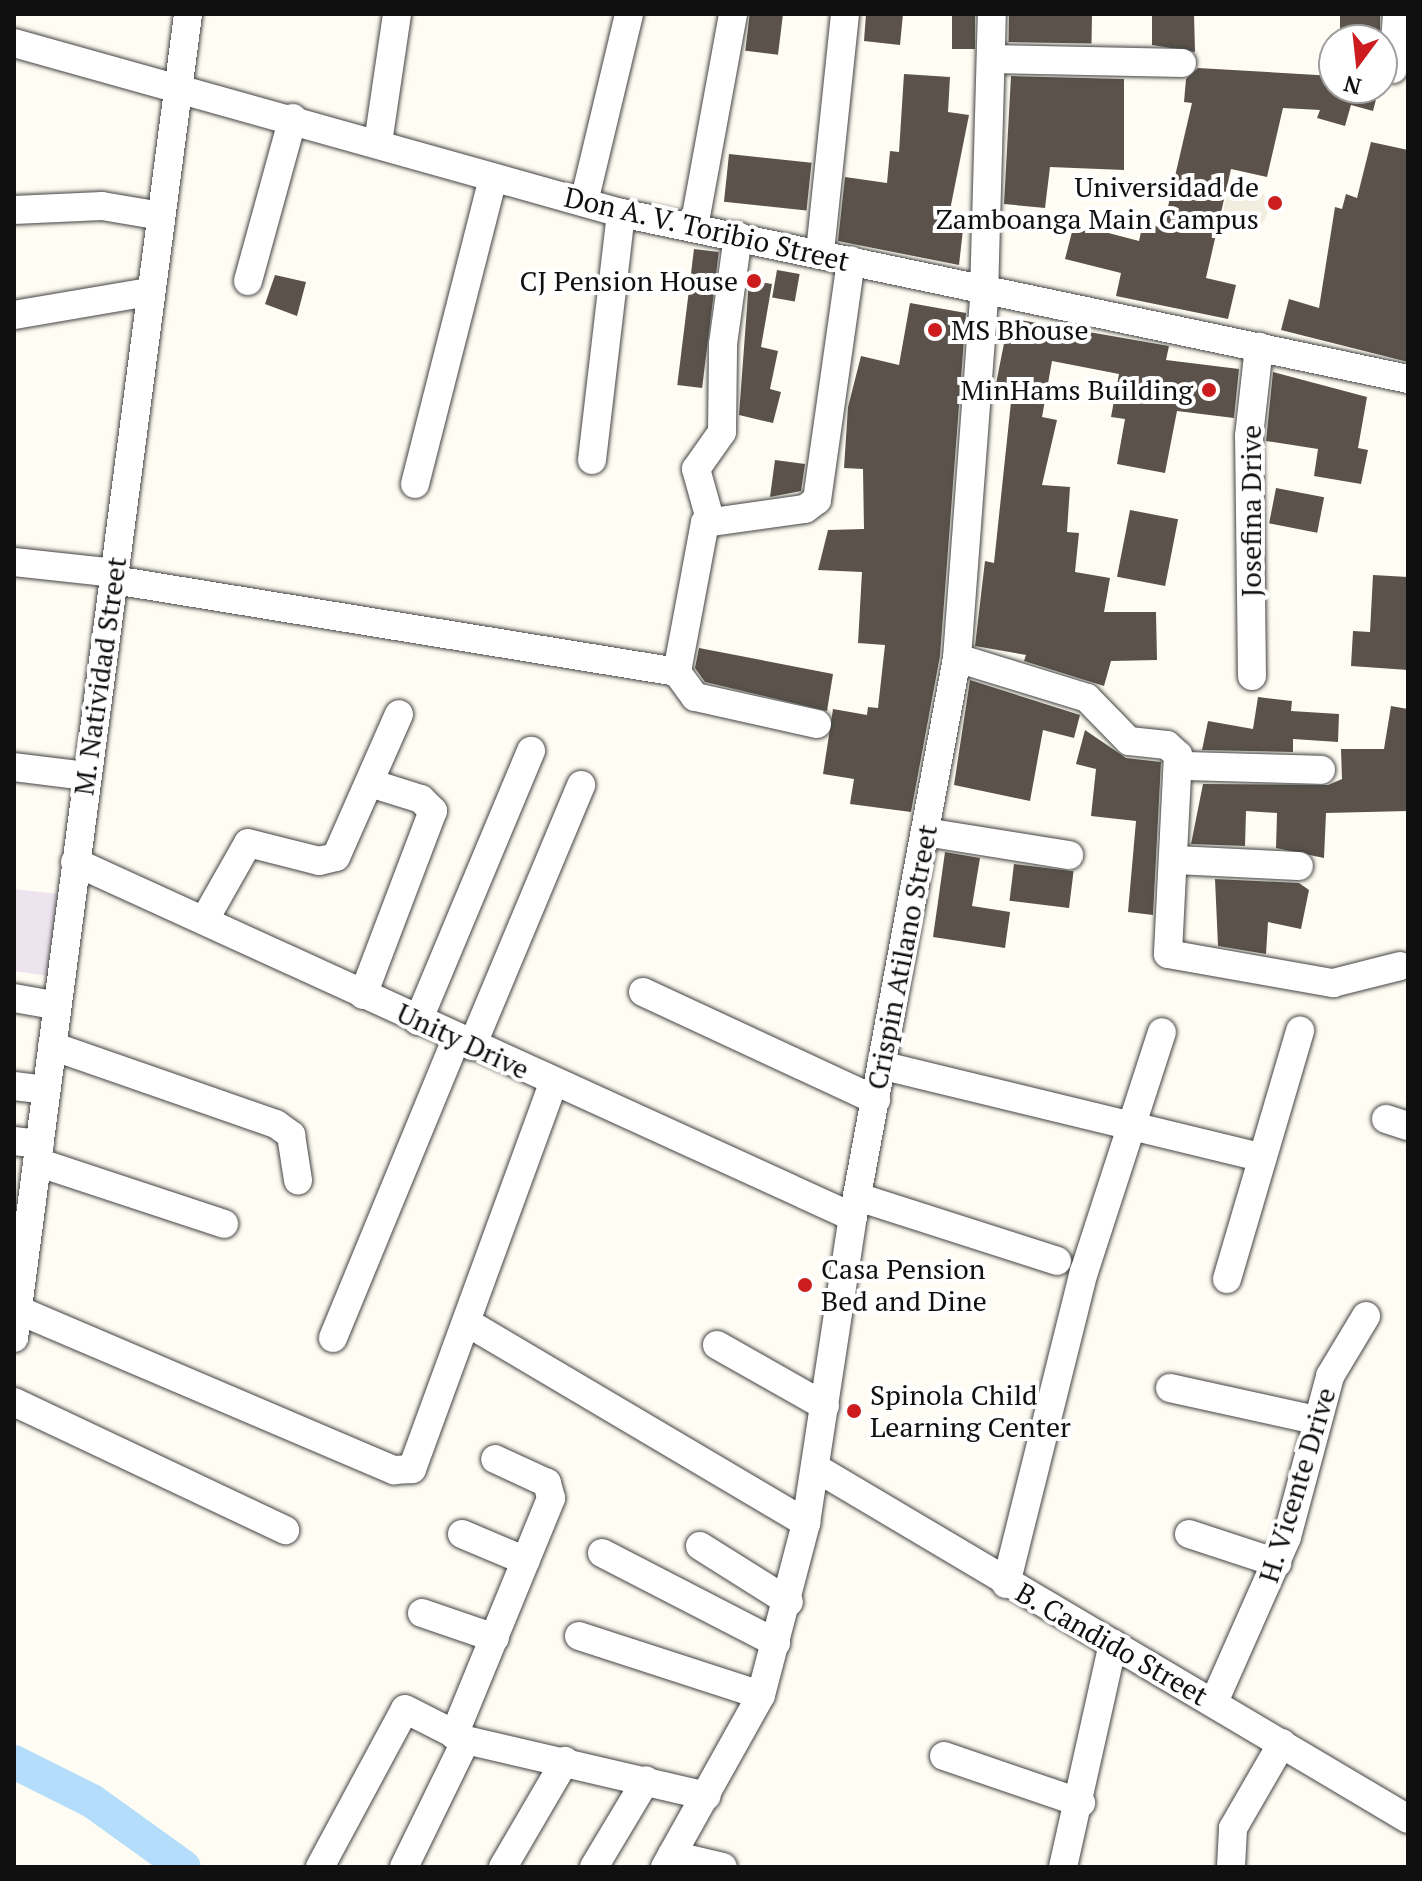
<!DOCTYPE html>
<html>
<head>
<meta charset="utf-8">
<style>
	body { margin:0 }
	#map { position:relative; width:1422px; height:1881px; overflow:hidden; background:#fffdf3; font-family:"PT Serif",serif }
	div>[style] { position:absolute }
	.industrial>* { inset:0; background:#eee4ef }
	.plaza>* { inset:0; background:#f1eee0 }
	.round { border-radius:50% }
	.river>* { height:34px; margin:-17px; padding:0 17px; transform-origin:17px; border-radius:17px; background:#b4ddfb }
	.building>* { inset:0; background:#5a524b; transform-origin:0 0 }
	.roads { filter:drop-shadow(0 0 2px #434343) drop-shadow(0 0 2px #434343) }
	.minor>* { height:28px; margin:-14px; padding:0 14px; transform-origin:14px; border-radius:14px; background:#fff }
	.dots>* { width:22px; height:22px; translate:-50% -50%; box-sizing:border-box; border:4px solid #fff; border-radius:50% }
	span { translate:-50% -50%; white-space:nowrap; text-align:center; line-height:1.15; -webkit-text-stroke:8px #fff; paint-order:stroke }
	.poi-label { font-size:28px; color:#101010 }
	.right { translate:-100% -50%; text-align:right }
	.left { translate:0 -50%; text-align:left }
	.street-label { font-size:28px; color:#101010 }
	.frame { position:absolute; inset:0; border:16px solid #101010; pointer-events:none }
	.north { position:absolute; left:1318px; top:24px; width:80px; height:80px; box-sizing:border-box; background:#fff; border:2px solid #9f9f9f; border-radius:50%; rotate:195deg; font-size:22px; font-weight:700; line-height:32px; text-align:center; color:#101010 }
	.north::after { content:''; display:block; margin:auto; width:28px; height:36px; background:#cc1c1d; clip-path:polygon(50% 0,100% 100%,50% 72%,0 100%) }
</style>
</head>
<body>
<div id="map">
	<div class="industrial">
		<div style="clip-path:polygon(14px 889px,59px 894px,48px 976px,14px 971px)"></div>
	</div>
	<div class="plaza">
		<div class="round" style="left:1224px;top:186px;width:44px;height:44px"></div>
	</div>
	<div class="river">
		<div style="left:14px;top:1762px;width:87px;rotate:26.6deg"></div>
		<div style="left:92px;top:1801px;width:113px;rotate:35.7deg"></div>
	</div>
	<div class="building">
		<div style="left:783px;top:14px;width:41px;height:33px;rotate:97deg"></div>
		<div style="clip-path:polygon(866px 14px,903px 14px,900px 45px,864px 41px)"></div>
		<div style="left:952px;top:14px;width:23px;height:35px"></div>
		<div style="left:1009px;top:14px;width:83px;height:28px;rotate:1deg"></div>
		<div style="clip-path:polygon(1152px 14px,1194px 14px,1195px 52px,1152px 45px)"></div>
		<div style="left:1340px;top:14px;width:40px;height:26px"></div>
		<div style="clip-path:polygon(1198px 68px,1334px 76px,1334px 88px,1379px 88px,1373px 111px,1351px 105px,1345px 126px,1317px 118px,1320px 110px,1283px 108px,1267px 177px,1231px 169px,1206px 278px,1236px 285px,1228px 319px,1116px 296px,1121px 273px,1065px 259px,1074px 224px,1139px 241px,1143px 223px,1163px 228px,1192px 103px,1184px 102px,1186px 79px)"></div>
		<div style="clip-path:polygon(904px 74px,950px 77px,948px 112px,969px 115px,948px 220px,964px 221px,959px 265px,838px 241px,845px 177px,887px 183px,890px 151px,899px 152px)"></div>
		<div style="clip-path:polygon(1011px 76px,1124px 79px,1124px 170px,1050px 167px,1045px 208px,1004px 204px)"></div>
		<div style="clip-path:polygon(1371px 142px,1408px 150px,1408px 362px,1281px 330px,1289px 299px,1319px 308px,1335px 207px,1342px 209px,1346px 194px,1357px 198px)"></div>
		<div style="left:729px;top:154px;width:83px;height:48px;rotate:6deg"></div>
		<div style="left:694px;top:249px;width:25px;height:137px;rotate:7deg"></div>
		<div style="left:777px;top:270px;width:23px;height:28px;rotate:10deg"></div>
		<div style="clip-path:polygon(275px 275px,306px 282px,297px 316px,265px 304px)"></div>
		<div style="clip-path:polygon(749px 280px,772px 284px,761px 347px,778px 351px,770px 389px,781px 392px,773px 423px,739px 415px)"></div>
		<div style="clip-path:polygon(910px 303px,966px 313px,940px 656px,911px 812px,850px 804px,854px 779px,823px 774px,833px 709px,867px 715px,868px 707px,878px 708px,885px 645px,858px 643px,862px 572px,818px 570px,828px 530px,864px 529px,863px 469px,844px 468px,848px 407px,861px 356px,899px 365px)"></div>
		<div style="clip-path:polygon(1009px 318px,1169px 346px,1166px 360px,1239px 369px,1234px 418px,1177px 411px,1165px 473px,1117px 464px,1125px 419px,1111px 417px,1119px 374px,1052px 361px,1042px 417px,1057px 420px,1042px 485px,1070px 487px,1067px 532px,1079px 533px,1075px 572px,1110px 578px,1104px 612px,1156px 612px,1157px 660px,1111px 661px,1104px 686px,1024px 661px,1026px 655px,975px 646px,985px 561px,994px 563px,1011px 402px,993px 399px)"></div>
		<div style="clip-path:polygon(1273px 372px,1367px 397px,1358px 448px,1368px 450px,1361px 484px,1314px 476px,1318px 449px,1266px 441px)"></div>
		<div style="clip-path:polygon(775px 460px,805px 464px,801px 491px,770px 497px)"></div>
		<div style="left:1276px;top:488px;width:49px;height:36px;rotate:11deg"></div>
		<div style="left:1130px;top:510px;width:49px;height:68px;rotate:11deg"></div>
		<div style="clip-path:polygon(1373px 575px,1408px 577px,1408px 670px,1351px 666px,1353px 631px,1370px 632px)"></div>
		<div style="clip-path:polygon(699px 648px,833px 674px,827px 711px,705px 682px,695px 668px)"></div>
		<div style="clip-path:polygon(970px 680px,1080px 715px,1074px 738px,1043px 730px,1030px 801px,954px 785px)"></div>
		<div style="clip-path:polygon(1258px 697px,1292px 701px,1291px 711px,1339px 714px,1338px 742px,1293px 739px,1293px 752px,1202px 750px,1208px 721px,1253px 729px)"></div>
		<div style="clip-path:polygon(1391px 706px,1408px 709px,1408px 811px,1326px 813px,1324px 858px,1276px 848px,1277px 813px,1246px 811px,1245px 846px,1191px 844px,1203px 784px,1328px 785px,1342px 779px,1341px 749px,1384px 749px)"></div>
		<div style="clip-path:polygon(1085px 730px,1126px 758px,1161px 762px,1153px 915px,1128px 912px,1136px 821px,1091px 816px,1096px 769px,1076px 764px)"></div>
		<div style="clip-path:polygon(945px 852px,980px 858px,972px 906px,1010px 912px,1005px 948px,933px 937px)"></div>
		<div style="left:1014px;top:864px;width:60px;height:37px;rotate:7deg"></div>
		<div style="clip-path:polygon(1215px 879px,1299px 883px,1309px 890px,1301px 929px,1268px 922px,1266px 954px,1218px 946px)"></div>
	</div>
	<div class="roads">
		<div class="minor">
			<div style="left:14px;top:43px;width:630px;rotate:15.65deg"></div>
			<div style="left:621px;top:213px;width:804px;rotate:11.91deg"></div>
			<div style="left:992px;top:59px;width:190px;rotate:1.2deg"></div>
			<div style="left:1393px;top:69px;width:55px;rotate:-85.8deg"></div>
			<div style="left:378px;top:143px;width:130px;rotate:-81.6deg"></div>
			<div style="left:584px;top:202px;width:193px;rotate:-76.5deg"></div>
			<div style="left:14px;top:210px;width:88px;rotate:-2.6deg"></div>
			<div style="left:102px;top:206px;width:60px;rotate:9.6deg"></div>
			<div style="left:694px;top:227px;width:217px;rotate:-79.6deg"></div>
			<div style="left:820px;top:252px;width:239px;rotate:-84deg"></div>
			<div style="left:248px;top:281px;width:169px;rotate:-74.6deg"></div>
			<div style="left:14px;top:315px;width:136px;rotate:-9.7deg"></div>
			<div style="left:592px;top:460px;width:249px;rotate:-83.3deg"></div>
			<div style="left:415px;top:484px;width:316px;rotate:-75.7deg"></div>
			<div style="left:710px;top:519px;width:52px;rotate:-105.6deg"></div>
			<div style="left:696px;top:469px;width:45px;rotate:-54.9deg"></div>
			<div style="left:722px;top:432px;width:88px;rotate:-89.3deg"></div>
			<div style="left:723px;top:344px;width:109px;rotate:-82.1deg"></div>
			<div style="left:14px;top:562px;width:102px;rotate:6.2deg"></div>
			<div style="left:114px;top:580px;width:570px;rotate:9.28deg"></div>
			<div style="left:957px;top:658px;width:136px;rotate:17.1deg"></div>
			<div style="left:1087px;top:698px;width:60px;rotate:45.7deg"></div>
			<div style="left:1129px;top:741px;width:38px;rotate:6deg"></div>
			<div style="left:1167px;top:745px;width:15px;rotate:42deg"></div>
			<div style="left:1178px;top:755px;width:199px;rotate:92.9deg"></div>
			<div style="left:1168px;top:954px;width:168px;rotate:10deg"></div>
			<div style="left:1333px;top:983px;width:69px;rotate:-14.2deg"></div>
			<div style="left:1252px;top:676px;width:240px;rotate:-90.7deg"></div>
			<div style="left:1249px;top:436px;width:90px;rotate:-83.6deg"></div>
			<div style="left:817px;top:724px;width:125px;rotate:-167.5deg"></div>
			<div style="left:695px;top:697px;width:31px;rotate:-126deg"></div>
			<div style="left:677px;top:672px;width:152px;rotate:-79.4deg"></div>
			<div style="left:705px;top:523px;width:101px;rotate:-8deg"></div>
			<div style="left:805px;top:509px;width:15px;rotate:-37deg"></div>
			<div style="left:817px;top:500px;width:242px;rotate:-81.9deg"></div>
			<div style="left:1182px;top:766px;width:139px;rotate:1.6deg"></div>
			<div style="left:14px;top:767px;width:73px;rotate:7.1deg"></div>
			<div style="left:925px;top:832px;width:146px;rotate:9.1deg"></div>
			<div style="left:1175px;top:860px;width:124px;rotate:2.8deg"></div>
			<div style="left:75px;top:862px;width:855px;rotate:24.53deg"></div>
			<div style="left:205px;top:919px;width:87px;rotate:-60.5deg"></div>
			<div style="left:248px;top:843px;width:73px;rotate:14.2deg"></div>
			<div style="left:319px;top:861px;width:17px;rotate:-13deg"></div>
			<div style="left:336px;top:857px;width:156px;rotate:-66.2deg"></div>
			<div style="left:643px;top:992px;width:257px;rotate:24.9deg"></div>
			<div style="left:363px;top:995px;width:197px;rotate:-69.2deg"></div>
			<div style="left:433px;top:811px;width:17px;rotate:-135deg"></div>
			<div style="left:421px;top:799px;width:53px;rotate:-162.6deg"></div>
			<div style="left:14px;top:998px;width:40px;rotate:10deg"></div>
			<div style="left:418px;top:1021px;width:293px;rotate:-67.3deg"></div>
			<div style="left:52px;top:1046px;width:237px;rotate:19.2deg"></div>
			<div style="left:276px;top:1124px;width:19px;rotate:36deg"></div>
			<div style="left:291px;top:1135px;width:46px;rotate:81.2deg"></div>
			<div style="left:472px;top:1046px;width:283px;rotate:-67.3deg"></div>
			<div style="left:884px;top:1066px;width:387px;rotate:13.6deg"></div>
			<div style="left:14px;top:1086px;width:32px;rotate:7deg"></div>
			<div style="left:1386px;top:1119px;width:23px;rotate:18deg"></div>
			<div style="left:14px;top:1141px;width:26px;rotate:7deg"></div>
			<div style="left:37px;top:1162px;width:197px;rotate:18.3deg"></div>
			<div style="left:858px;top:1197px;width:209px;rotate:17.8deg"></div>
			<div style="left:1227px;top:1279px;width:259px;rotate:-73.6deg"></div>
			<div style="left:18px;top:1310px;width:409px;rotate:23.1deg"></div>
			<div style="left:394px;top:1470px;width:18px;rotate:-3deg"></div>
			<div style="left:412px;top:1469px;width:411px;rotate:-69.9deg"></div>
			<div style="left:468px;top:1323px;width:393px;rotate:30.6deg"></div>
			<div style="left:14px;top:1338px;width:1335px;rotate:-82.51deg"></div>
			<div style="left:333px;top:1338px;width:323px;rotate:-67.6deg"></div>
			<div style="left:717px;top:1345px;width:124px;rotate:29.5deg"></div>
			<div style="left:1170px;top:1388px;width:148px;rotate:12.4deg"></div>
			<div style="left:14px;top:1402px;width:300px;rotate:25.3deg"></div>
			<div style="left:816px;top:1468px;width:688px;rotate:30.66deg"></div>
			<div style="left:462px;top:1534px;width:69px;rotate:22.9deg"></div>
			<div style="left:1189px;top:1534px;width:93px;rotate:18.2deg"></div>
			<div style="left:700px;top:1546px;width:105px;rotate:32.2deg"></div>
			<div style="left:602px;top:1553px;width:196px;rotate:27.3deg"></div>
			<div style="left:1006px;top:1584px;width:322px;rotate:-76deg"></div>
			<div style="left:1084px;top:1272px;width:252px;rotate:-72deg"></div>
			<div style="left:422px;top:1613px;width:77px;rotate:18.9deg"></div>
			<div style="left:579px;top:1636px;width:191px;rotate:18deg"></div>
			<div style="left:1214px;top:1702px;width:180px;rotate:-66.1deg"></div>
			<div style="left:1287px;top:1537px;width:167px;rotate:-75deg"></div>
			<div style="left:1330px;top:1376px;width:70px;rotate:-59deg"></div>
			<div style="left:454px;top:1735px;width:256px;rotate:-67.7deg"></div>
			<div style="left:551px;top:1498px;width:16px;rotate:-105deg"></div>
			<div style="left:547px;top:1483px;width:57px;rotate:-155.2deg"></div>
			<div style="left:944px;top:1756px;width:145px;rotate:18.9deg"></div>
			<div style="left:672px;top:1855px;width:52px;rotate:13.2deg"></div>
			<div style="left:320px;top:1867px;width:179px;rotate:-61.7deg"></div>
			<div style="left:405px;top:1709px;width:68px;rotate:26.9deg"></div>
			<div style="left:466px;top:1740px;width:247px;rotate:13.1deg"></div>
			<div style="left:404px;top:1867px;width:141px;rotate:-64deg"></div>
			<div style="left:503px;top:1867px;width:123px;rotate:-59.7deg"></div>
			<div style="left:594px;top:1867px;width:101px;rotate:-59.1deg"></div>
			<div style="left:665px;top:1867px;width:197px;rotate:-60.8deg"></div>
			<div style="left:761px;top:1695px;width:178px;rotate:-75.3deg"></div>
			<div style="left:806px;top:1523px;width:310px;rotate:-81.3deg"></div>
			<div style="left:853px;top:1217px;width:569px;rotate:-79.46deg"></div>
			<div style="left:957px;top:658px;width:364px;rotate:-85.7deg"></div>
			<div style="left:984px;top:295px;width:281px;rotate:-88.4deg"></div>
			<div style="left:1063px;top:1867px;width:229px;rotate:-77.4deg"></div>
			<div style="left:1231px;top:1867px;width:39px;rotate:-87deg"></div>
			<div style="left:1233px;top:1828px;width:98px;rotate:-60deg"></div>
		</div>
	</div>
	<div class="dots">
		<div style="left:1275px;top:203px;background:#cc1c1d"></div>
		<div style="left:754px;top:281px;background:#cc1c1d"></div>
		<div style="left:935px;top:330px;background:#cc1c1d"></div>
		<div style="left:1209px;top:390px;background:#cc1c1d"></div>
		<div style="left:805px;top:1285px;background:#cc1c1d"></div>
		<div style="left:854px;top:1411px;background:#cc1c1d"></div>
	</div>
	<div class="poi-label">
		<span class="right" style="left:1259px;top:203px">Universidad de<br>Zamboanga Main Campus</span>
		<span class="right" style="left:738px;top:281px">CJ Pension House</span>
		<span class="left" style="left:951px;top:330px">MS Bhouse</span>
		<span class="right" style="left:1193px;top:390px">MinHams Building</span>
		<span class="left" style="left:821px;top:1285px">Casa Pension<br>Bed and Dine</span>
		<span class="left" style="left:870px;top:1411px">Spinola Child<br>Learning Center</span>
	</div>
	<div class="street-label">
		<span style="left:707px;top:229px;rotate:13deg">Don A. V. Toribio Street</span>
		<span style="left:1251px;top:511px;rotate:-90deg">Josefina Drive</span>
		<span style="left:100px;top:676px;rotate:-82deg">M. Natividad Street</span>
		<span style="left:902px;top:957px;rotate:-79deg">Crispin Atilano Street</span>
		<span style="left:463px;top:1041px;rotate:25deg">Unity Drive</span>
		<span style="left:1297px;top:1485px;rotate:-73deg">H. Vicente Drive</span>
		<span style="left:1112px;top:1644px;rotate:30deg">B. Candido Street</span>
	</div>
	<div class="frame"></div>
	<div class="north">N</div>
</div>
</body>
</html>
